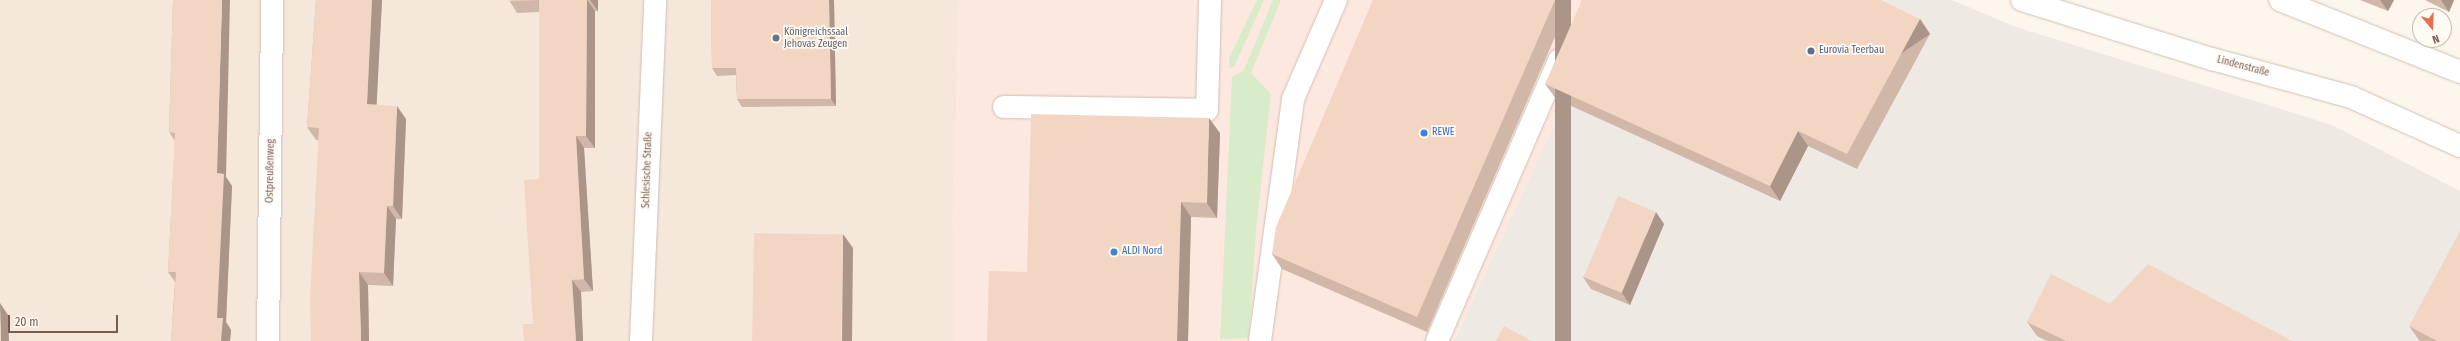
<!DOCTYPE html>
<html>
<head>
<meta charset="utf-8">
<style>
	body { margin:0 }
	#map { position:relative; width:2460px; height:341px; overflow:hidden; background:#fdf6ec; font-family:"Fira Sans Condensed",sans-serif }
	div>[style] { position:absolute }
	.residential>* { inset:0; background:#f5e8da }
	.commercial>* { inset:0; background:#fde8e0 }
	.industrial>* { inset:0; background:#efe9e4 }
	.green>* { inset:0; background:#d8ecc9 }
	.roads { filter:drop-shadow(0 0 1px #d1beb0) drop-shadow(0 0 1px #d1beb0) }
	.minor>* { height:22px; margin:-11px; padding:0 11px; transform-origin:11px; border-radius:11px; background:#fff }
	.wall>* { inset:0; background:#d1b7a8 }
	.shaded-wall>* { inset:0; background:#aa9588; transform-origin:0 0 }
	.building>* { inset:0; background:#f3d5c3; transform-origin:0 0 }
	.dots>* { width:11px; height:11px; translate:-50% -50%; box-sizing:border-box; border:2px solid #fffaf3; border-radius:50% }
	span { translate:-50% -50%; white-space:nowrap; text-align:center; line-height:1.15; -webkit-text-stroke:3.5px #fffaf3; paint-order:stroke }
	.worship-label { font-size:10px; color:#5b616d }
	.left { translate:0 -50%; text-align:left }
	.service-label { font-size:10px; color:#4e5e75 }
	.street-label { font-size:10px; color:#7a5c4d }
	.shop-label { font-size:10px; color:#366cbe }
	.north { position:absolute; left:2412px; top:8px; width:40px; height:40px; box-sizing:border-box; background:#fffaf3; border:1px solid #cabbb1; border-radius:50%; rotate:161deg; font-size:11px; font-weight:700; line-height:16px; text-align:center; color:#7a5c4d }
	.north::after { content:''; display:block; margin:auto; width:14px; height:18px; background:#e76f51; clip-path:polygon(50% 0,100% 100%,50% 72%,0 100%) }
	.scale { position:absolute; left:8px; top:315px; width:110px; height:18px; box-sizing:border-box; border:2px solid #7a5c4d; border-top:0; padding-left:5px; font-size:12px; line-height:14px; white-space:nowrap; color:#7a5c4d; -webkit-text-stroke:3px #fffaf3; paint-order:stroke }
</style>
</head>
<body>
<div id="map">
	<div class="residential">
		<div style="clip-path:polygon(0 0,959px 0,953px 234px,953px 341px,0 341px)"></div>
	</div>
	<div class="commercial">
		<div style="clip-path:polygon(959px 0,1612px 0,1454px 341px,953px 341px,953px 234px)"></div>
	</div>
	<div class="industrial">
		<div style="clip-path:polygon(1612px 0,1952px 0,2016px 27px,2332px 125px,2460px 191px,2460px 341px,1454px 341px)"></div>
	</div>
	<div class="green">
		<div style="clip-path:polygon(1257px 0,1264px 0,1234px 67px,1229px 68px,1229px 58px)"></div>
		<div style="clip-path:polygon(1273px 0,1281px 0,1251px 73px,1271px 94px,1256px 231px,1249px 338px,1220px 339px,1232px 77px,1244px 70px)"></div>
	</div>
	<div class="roads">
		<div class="minor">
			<div style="left:2022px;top:0;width:199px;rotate:17.3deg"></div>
			<div style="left:2212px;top:59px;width:144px;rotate:15.3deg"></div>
			<div style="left:2351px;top:97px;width:120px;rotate:24.2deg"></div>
			<div style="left:2280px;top:0;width:194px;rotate:21.8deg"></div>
			<div style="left:1004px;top:107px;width:203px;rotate:0.8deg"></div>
			<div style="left:1207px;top:110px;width:110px;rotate:-88.4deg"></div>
			<div style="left:268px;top:341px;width:341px;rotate:-89.3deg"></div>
			<div style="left:641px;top:341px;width:341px;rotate:-87.6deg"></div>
			<div style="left:1260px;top:341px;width:244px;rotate:-82.2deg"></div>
			<div style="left:1293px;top:99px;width:108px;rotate:-66.5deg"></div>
			<div style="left:1437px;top:341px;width:306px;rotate:-66.5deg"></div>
		</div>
	</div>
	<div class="wall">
		<div style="clip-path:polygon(173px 0,226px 177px,232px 186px,226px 322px,231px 330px,230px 341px,171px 341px,175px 282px,168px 272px,175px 141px,169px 132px)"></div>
		<div style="clip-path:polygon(316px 0,382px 0,376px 105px,406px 119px,402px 219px,396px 219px,393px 286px,368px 285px,369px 341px,318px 140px,316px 140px,307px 127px)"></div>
		<div style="clip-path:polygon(509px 0,598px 0,598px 11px,595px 11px,595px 148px,584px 148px,593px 291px,581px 292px,583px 341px,524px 341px,533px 324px,539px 179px,539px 12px,517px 13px)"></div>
		<div style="clip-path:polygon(711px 0,834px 0,834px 1px,836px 106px,742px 107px,737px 99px,736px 75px,717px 76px,712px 68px)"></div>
		<div style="clip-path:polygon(1373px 0,1571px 0,1427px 332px,1282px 269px,1272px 254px)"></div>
		<div style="clip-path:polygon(2360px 0,2394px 0,2388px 11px)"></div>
		<div style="clip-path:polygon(2425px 0,2454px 0,2449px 12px)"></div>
		<div style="clip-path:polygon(1920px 19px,1930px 34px,1857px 169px,1808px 146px,1780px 201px,1556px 99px,1545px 84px)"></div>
		<div style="clip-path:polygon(1220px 133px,1217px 218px,1191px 217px,1188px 341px,987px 341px,1027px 272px)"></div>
		<div style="clip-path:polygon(1664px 224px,1630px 305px,1591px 289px,1583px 277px)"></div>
		<div style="clip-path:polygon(2110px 304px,2292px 341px,2047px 341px,2037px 336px,2027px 322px)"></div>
		<div style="clip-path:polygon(2409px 326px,2460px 341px,2421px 341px,2419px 340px)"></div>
	</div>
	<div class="shaded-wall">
		<div style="clip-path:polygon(222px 0,230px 0,226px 177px,232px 186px,226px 322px,231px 330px,230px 341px,221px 341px,217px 318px,217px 173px)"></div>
		<div style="clip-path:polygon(372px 0,382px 0,376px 117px,367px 104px)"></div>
		<div style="clip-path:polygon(587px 0,595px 11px,595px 148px,586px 136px)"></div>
		<div style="clip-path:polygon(590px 0,598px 0,598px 11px)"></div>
		<div style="clip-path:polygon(829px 0,834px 0,834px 1px,836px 106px,831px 99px)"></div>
		<div style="left:1555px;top:0;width:16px;height:346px"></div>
		<div style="clip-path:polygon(2380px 0,2394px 0,2388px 11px)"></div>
		<div style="clip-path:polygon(2441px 0,2454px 0,2449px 12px)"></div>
		<div style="left:1920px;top:19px;width:18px;height:153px;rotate:56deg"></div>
		<div style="clip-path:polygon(397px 106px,406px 119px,402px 219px,393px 206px)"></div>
		<div style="clip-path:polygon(1209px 118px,1220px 133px,1217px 218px,1207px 203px)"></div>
		<div style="clip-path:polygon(1798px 131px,1808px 146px,1780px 201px,1770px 186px)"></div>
		<div style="clip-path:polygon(576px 136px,584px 148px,593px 291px,584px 279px)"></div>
		<div style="clip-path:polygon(1181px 202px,1191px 217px,1188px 341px,1177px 341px)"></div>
		<div style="clip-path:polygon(387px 206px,396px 219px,393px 286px,384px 273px)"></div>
		<div style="clip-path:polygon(1656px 212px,1664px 224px,1630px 305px,1622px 293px)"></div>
		<div style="clip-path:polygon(843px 234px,853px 248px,852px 341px,842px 341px)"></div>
		<div style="clip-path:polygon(359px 272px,368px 285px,369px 341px,361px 341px)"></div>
		<div style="clip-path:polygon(572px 280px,581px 292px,583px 341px,576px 341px)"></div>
		<div style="clip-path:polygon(0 303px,8px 315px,9px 341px,1px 341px)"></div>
	</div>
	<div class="building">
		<div style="clip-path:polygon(173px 0,222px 0,217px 173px,224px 174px,217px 318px,223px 318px,221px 341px,171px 341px,176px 272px,168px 272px,175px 133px,169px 132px)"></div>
		<div style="clip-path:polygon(316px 0,372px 0,367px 104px,397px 106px,393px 206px,387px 206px,384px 273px,359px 272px,361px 341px,311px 341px,310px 298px,319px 128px,307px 127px)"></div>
		<div style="clip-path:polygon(509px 0,587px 0,586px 136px,576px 136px,584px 279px,572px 280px,576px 341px,524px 341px,523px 324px,533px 324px,524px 180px,539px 179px,539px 0,509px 1px)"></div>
		<div style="clip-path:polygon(711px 0,829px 0,831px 99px,737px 99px,736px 68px,712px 68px)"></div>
		<div style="clip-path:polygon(1373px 0,1555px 0,1417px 317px,1272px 254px,1276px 227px)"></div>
		<div style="clip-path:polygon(1582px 0,1881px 0,1920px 19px,1847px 154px,1798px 131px,1770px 186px,1545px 84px)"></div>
		<div style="clip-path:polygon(1031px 114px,1209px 118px,1207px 203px,1181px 202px,1177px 341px,987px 341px,989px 271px,1027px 272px)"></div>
		<div style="left:1618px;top:196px;width:41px;height:88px;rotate:23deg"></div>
		<div style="clip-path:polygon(2460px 231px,2460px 341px,2437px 341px,2409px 326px)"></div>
		<div style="left:754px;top:233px;width:89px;height:108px;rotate:1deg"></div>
		<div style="clip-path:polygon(2148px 264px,2292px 341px,2066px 341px,2027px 322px,2051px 274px,2110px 304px)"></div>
		<div style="clip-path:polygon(0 315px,1px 341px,0 341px)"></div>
		<div style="clip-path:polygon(1504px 326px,1532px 341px,1496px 341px)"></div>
	</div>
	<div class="dots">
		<div style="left:776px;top:38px;background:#6b7280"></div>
		<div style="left:1811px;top:51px;background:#5c6f8a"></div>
		<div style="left:1424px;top:133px;background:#3f7fe0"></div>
		<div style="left:1114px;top:252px;background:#3f7fe0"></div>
	</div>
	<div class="worship-label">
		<span class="left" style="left:784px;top:38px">Königreichssaal<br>Jehovas Zeugen</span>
	</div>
	<div class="service-label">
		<span class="left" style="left:1819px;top:51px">Eurovia Teerbau</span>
	</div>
	<div class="street-label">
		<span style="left:2243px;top:67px;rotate:15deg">Lindenstraße</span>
		<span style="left:648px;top:170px;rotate:-88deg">Schlesische Straße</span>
		<span style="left:271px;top:171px;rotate:-89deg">Ostpreußenweg</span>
	</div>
	<div class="shop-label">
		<span class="left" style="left:1432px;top:133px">REWE</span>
		<span class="left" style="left:1122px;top:252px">ALDI Nord</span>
	</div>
	<div class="north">N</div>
	<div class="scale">20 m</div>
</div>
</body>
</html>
